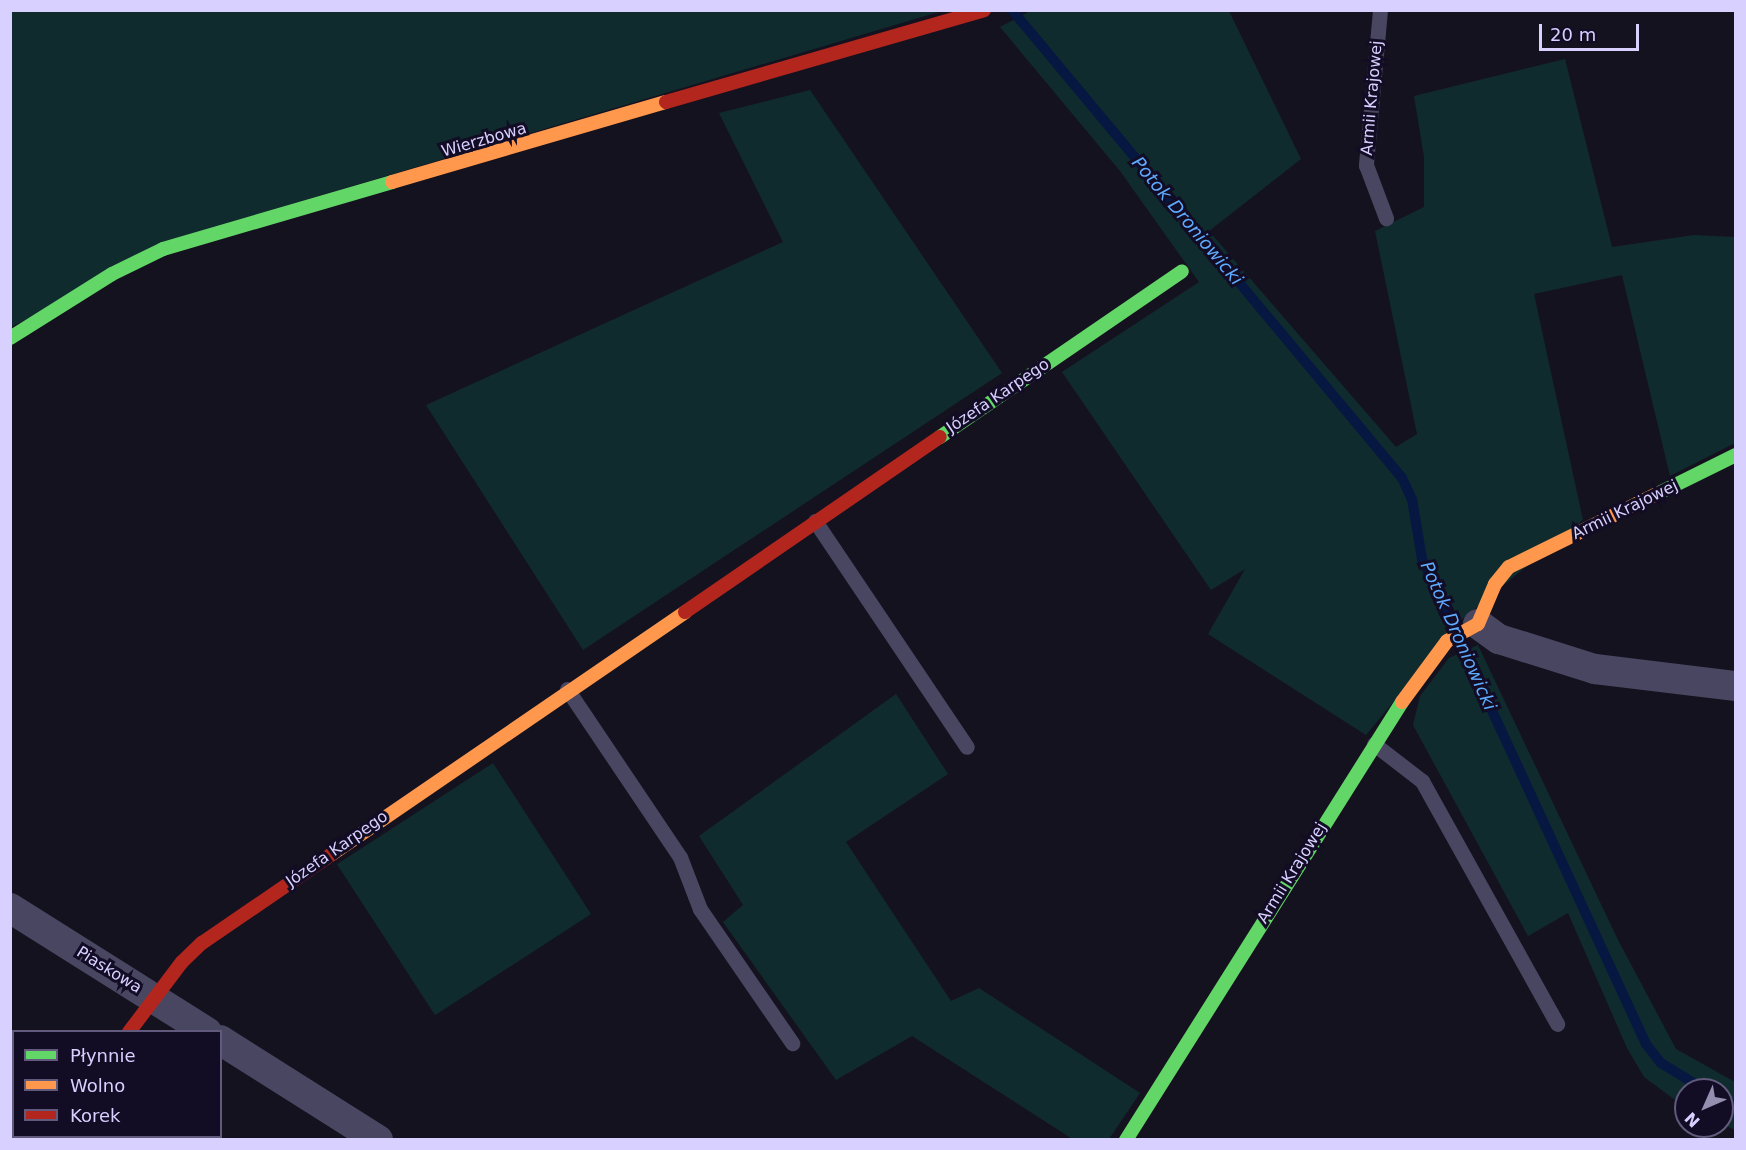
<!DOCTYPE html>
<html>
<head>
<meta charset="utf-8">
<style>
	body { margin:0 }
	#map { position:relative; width:1746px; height:1150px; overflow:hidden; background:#15121f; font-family:"DejaVu Sans",sans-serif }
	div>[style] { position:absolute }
	.green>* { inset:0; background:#102b2e; transform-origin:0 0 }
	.stream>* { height:10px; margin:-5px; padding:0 5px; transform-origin:5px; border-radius:5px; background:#061742 }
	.lane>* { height:15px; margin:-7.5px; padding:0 7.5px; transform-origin:7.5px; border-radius:7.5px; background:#494661 }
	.street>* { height:30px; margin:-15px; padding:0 15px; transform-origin:15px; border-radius:15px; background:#494661 }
	.fast>* { height:14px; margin:-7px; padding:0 7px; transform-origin:7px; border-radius:7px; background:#63d668 }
	.slow>* { height:14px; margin:-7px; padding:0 7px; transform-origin:7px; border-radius:7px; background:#ff974d }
	.jam>* { height:14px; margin:-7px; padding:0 7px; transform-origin:7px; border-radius:7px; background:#b3261e }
	span { translate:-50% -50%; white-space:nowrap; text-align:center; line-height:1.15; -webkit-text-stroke:6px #120c25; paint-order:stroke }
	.street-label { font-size:16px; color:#d8d0ff }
	.water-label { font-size:18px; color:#5eabff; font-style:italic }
	.frame { position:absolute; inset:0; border:12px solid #d8d0ff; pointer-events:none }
	.legend { position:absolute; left:12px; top:1030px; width:210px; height:108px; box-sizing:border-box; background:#120c25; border:2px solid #615a7c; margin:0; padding:8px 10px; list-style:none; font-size:18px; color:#d8d0ff }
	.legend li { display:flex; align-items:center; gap:12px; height:30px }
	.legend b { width:30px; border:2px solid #615a7c }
	.north { position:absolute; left:1674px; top:1078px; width:60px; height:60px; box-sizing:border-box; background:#120c25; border:2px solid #615a7c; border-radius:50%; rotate:225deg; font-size:16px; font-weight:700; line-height:24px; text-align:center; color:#d8d0ff }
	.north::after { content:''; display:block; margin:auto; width:21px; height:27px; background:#948eb1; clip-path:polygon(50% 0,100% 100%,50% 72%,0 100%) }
	.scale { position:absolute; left:1539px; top:24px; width:100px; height:27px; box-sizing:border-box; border:3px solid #d8d0ff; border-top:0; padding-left:8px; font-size:18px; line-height:21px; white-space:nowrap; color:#d8d0ff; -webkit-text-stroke:4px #120c25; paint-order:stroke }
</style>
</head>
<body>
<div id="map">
	<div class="green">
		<div style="clip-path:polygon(10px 11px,942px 11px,207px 229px,11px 327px)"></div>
		<div style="clip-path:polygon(1030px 11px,1229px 11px,1301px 159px,1209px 231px,1396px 447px,1417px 434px,1375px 231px,1424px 207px,1424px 157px,1414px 96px,1565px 59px,1612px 247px,1694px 235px,1735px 237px,1735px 443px,1670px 476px,1622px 275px,1534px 294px,1583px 520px,1460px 621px,1366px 735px,1208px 634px,1245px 569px,1211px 590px,1062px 372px,1199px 282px,1120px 171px,1000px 27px)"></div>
		<div style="clip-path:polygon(810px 90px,1002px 373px,583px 650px,426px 405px,783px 242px,719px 113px)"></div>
		<div style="clip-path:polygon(1478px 645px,1618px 940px,1676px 1049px,1735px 1082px,1735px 1130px,1722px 1124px,1722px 1090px,1686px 1090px,1686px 1108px,1644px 1077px,1627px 1048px,1568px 913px,1528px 936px,1413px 725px,1420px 696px,1449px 658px)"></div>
		<div style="clip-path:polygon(896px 694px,948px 774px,846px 842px,951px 1001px,979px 988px,1140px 1093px,1109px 1139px,1074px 1140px,912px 1036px,836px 1080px,723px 922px,743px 905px,699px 836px)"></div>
		<div style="left:493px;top:763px;width:180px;height:186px;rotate:57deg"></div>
	</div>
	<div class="stream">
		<div style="left:1012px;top:10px;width:609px;rotate:50.19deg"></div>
		<div style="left:1402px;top:478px;width:23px;rotate:65deg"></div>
		<div style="left:1412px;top:499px;width:61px;rotate:80.5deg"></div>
		<div style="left:1422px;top:559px;width:534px;rotate:65.21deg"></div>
		<div style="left:1646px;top:1044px;width:24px;rotate:52deg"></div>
		<div style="left:1661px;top:1063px;width:52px;rotate:31.5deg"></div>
		<div style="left:1722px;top:1099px;width:16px;rotate:27deg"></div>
	</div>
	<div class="lane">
		<div style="left:1380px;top:10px;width:156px;rotate:95.2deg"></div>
		<div style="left:1366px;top:165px;width:57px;rotate:69.3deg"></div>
		<div style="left:815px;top:521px;width:272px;rotate:56.1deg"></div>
		<div style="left:567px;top:689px;width:202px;rotate:56.1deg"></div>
		<div style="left:680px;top:857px;width:56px;rotate:69deg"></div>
		<div style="left:700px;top:909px;width:163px;rotate:55.5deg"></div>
		<div style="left:1374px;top:744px;width:61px;rotate:37.6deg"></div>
		<div style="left:1422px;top:781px;width:278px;rotate:60.9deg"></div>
	</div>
	<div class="street">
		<div style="left:1478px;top:624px;width:26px;rotate:36deg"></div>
		<div style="left:1499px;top:639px;width:101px;rotate:17.4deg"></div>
		<div style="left:1595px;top:669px;width:142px;rotate:6.9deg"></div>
		<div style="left:10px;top:908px;width:233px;rotate:32.2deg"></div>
		<div style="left:220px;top:1040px;width:187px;rotate:32.3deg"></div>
		<div style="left:10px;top:1119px;width:4px;rotate:-27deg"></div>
	</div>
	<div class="fast">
		<div style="left:10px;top:338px;width:120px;rotate:-32.1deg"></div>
		<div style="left:112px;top:274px;width:57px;rotate:-26.1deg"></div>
		<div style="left:163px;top:249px;width:239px;rotate:-16.3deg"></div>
		<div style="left:940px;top:437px;width:293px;rotate:-34.4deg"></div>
		<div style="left:1659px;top:493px;width:86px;rotate:-26.3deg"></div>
		<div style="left:1126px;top:1140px;width:518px;rotate:-57.78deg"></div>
	</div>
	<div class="slow">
		<div style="left:392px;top:182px;width:285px;rotate:-16.3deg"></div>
		<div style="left:1402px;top:702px;width:76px;rotate:-53.6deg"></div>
		<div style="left:1447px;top:641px;width:35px;rotate:-29deg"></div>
		<div style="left:1478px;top:624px;width:43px;rotate:-67deg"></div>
		<div style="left:1495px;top:584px;width:22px;rotate:-51deg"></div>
		<div style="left:1509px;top:567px;width:167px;rotate:-26.3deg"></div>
		<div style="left:332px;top:854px;width:428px;rotate:-34.4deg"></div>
	</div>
	<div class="jam">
		<div style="left:666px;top:102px;width:331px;rotate:-16.1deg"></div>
		<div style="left:685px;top:612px;width:309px;rotate:-34.5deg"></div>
		<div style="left:129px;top:1032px;width:88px;rotate:-52.9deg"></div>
		<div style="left:182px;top:962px;width:28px;rotate:-44deg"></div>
		<div style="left:202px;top:943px;width:158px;rotate:-34.4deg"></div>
	</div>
	<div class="street-label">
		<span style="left:1372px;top:98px;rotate:-85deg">Armii Krajowej</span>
		<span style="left:484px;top:140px;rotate:-16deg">Wierzbowa</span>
		<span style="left:998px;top:396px;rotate:-34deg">Józefa Karpego</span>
		<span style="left:1625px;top:510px;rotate:-26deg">Armii Krajowej</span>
		<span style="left:337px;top:849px;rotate:-35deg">Józefa Karpego</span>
		<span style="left:1292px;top:873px;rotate:-58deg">Armii Krajowej</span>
		<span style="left:109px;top:970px;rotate:32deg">Piaskowa</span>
	</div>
	<div class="water-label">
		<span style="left:1187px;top:221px;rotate:50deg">Potok Droniowicki</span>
		<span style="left:1458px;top:636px;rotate:66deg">Potok Droniowicki</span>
	</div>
	<div class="frame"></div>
	<ul class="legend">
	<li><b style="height:8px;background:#63d668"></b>Płynnie</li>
	<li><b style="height:8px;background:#ff974d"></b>Wolno</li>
	<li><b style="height:8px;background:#b3261e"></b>Korek</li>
	</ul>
	<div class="north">N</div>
	<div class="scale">20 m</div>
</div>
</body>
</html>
